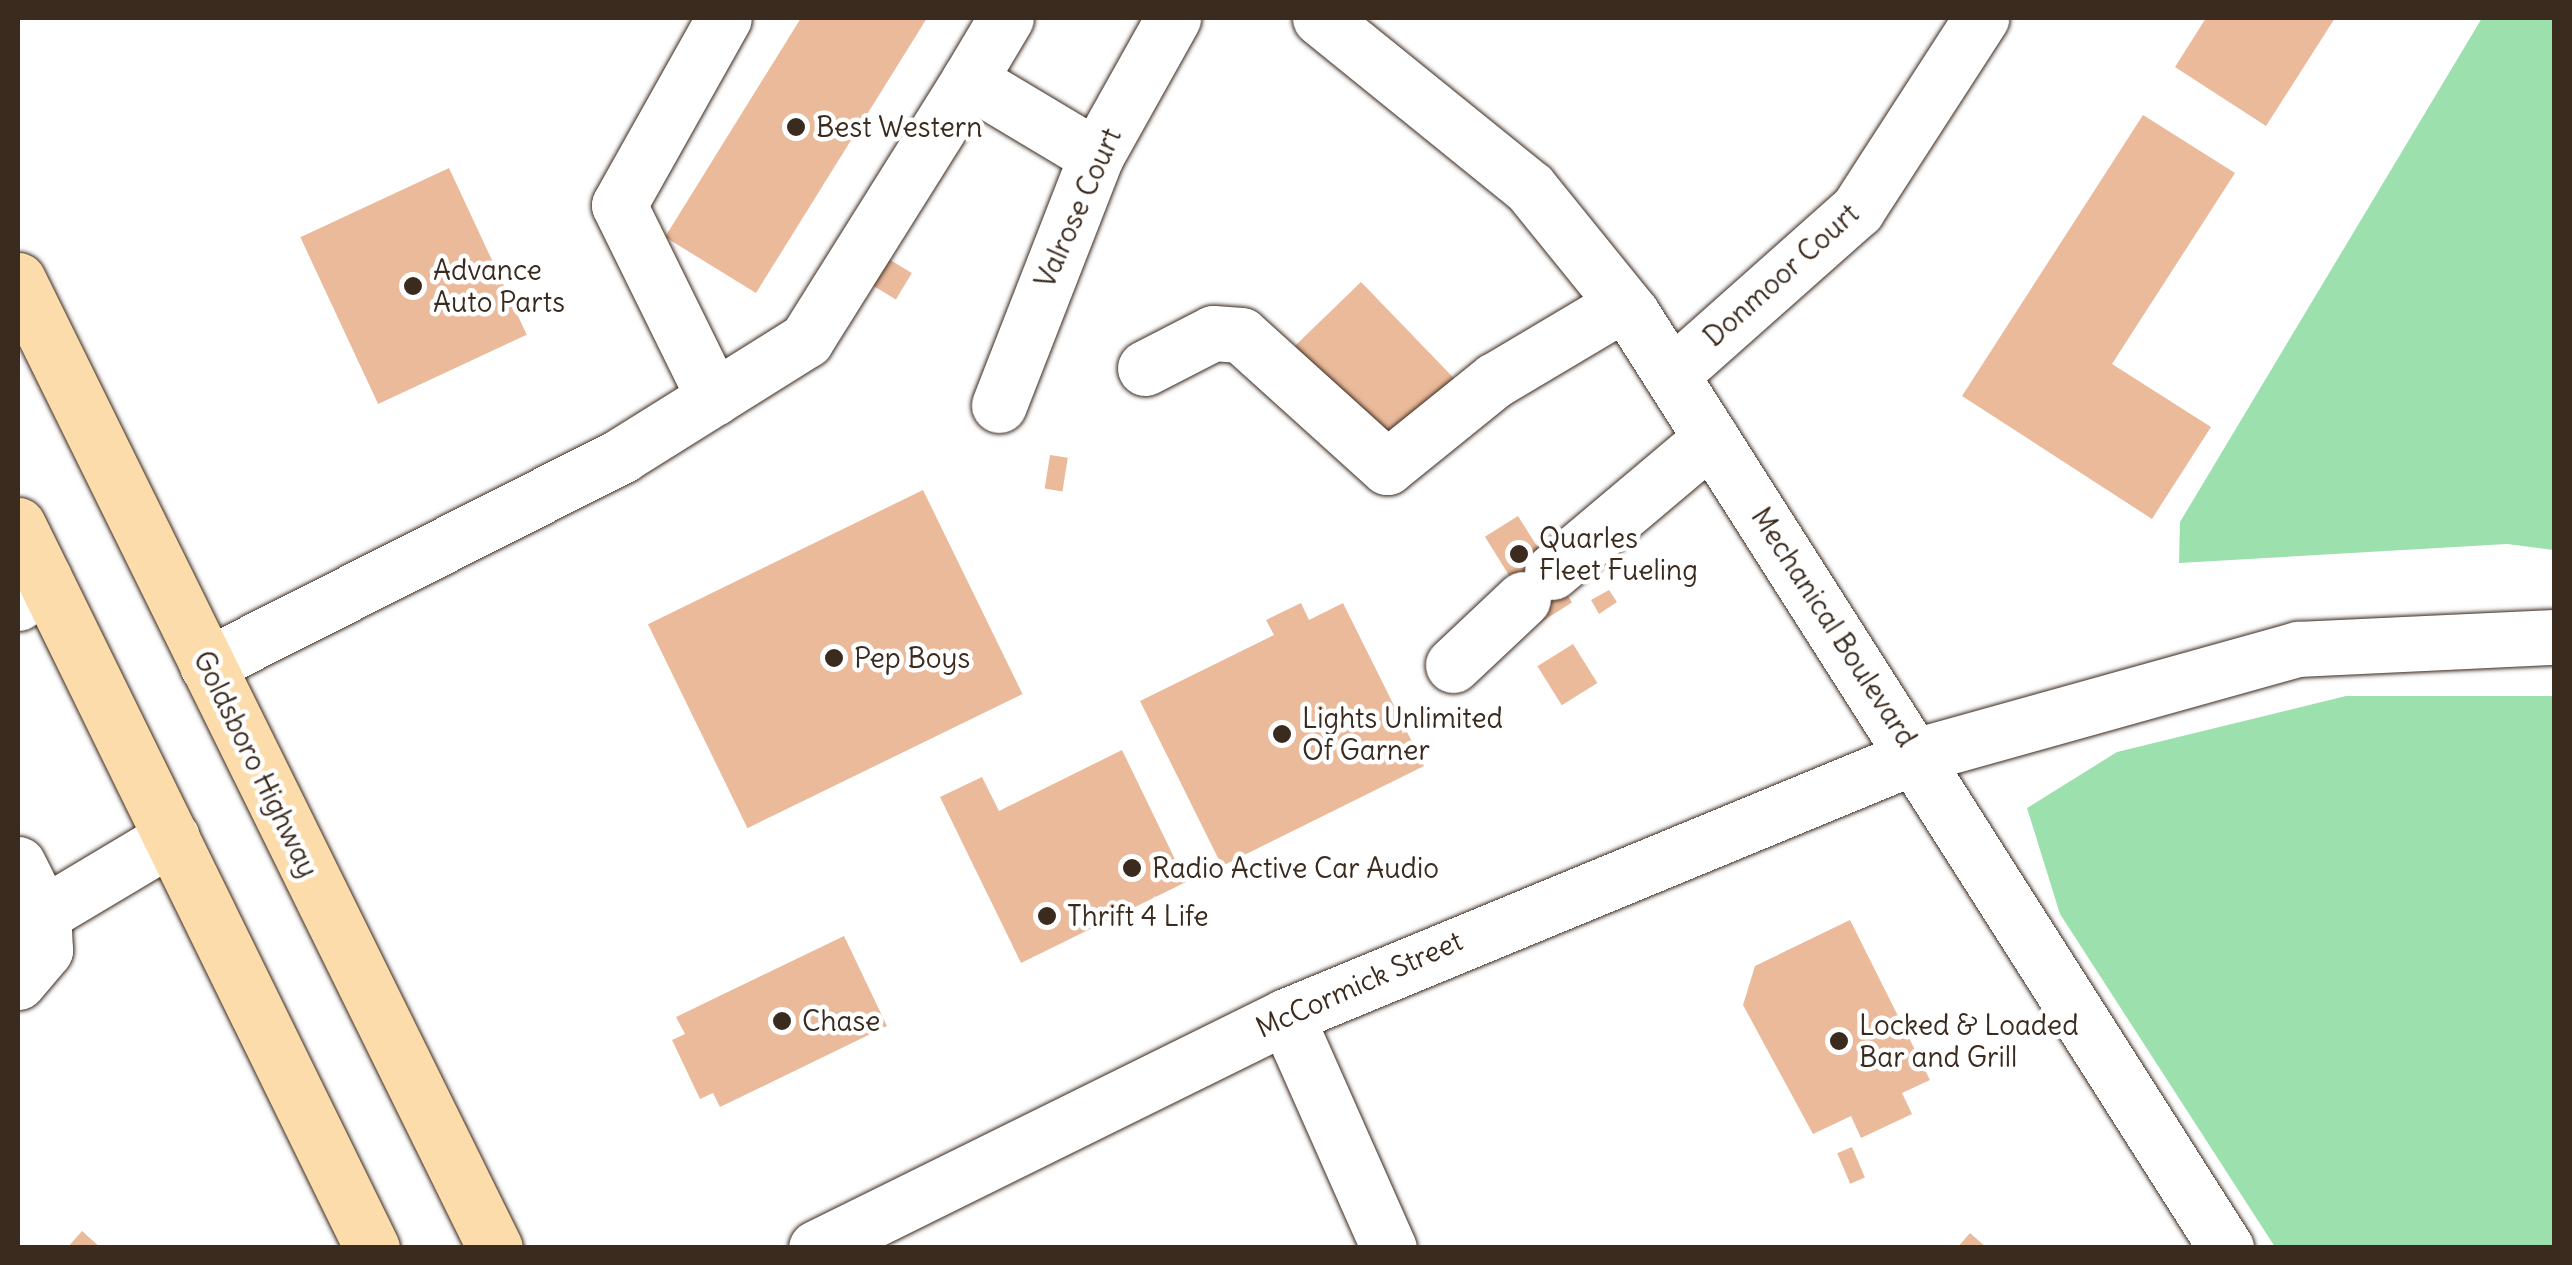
<!DOCTYPE html>
<html>
<head>
<meta charset="utf-8">
<style>
	body { margin:0 }
	#map { position:relative; width:2572px; height:1265px; overflow:hidden; background:#fff; font-family:Delius,sans-serif }
	div>[style] { position:absolute }
	.green>* { inset:0; background:#9be0ad }
	.building>* { inset:0; background:#eaba9b; transform-origin:0 0 }
	.roads { filter:drop-shadow(0 0 2px #3b2a1e) drop-shadow(0 0 2px #3b2a1e) }
	.minor>* { height:55px; margin:-27.5px; padding:0 27.5px; transform-origin:27.5px; border-radius:27.5px; background:#fff }
	.major>* { height:55px; margin:-27.5px; padding:0 27.5px; transform-origin:27.5px; border-radius:27.5px; background:#fddcac }
	.dots>* { width:28px; height:28px; translate:-50% -50%; box-sizing:border-box; border:5px solid #fff; border-radius:50% }
	span { translate:-50% -50%; white-space:nowrap; text-align:center; line-height:1.15; -webkit-text-stroke:9px #fff; paint-order:stroke }
	.poi-label { font-size:28px; color:#3b2a1e }
	.left { translate:0 -50%; text-align:left }
	.street-label { font-size:28px; color:#3b2a1e }
	.frame { position:absolute; inset:0; border:20px solid #3b2a1e; pointer-events:none }
</style>
</head>
<body>
<div id="map">
	<div class="green">
		<div style="clip-path:polygon(2482px 18px,2554px 18px,2554px 550px,2507px 544px,2179px 563px,2180px 522px)"></div>
		<div style="clip-path:polygon(2346px 696px,2554px 696px,2554px 1247px,2275px 1247px,2060px 914px,2027px 808px,2117px 752px)"></div>
	</div>
	<div class="building">
		<div style="clip-path:polygon(801px 18px,927px 18px,756px 293px,665px 237px)"></div>
		<div style="clip-path:polygon(2206px 18px,2335px 18px,2266px 126px,2175px 67px)"></div>
		<div style="clip-path:polygon(2143px 115px,2235px 173px,2112px 364px,2211px 427px,2152px 519px,1962px 396px)"></div>
		<div style="left:449px;top:168px;width:184px;height:164px;rotate:65deg"></div>
		<div style="left:887px;top:258px;width:29px;height:31px;rotate:31deg"></div>
		<div style="left:1361px;top:282px;width:146px;height:92px;rotate:46deg"></div>
		<div style="left:1050px;top:455px;width:18px;height:34px;rotate:9deg"></div>
		<div style="left:923px;top:490px;width:227px;height:306px;rotate:64deg"></div>
		<div style="left:1518px;top:516px;width:102px;height:39px;rotate:58deg"></div>
		<div style="clip-path:polygon(1609px 590px,1617px 602px,1599px 614px,1591px 600px)"></div>
		<div style="clip-path:polygon(1301px 603px,1309px 620px,1343px 603px,1424px 766px,1222px 866px,1140px 701px,1274px 635px,1266px 620px)"></div>
		<div style="left:1573px;top:644px;width:46px;height:42px;rotate:58deg"></div>
		<div style="clip-path:polygon(1122px 750px,1186px 882px,1021px 963px,940px 797px,982px 777px,999px 811px)"></div>
		<div style="clip-path:polygon(1850px 920px,1930px 1080px,1902px 1093px,1912px 1114px,1861px 1138px,1851px 1116px,1813px 1134px,1743px 1005px,1755px 966px)"></div>
		<div style="clip-path:polygon(844px 936px,887px 1026px,720px 1107px,713px 1093px,700px 1099px,672px 1040px,685px 1034px,676px 1017px)"></div>
		<div style="left:1852px;top:1147px;width:33px;height:16px;rotate:67deg"></div>
		<div style="clip-path:polygon(82px 1231px,101px 1248px,67px 1248px)"></div>
		<div style="clip-path:polygon(1970px 1233px,1987px 1248px,1957px 1248px)"></div>
	</div>
	<div class="roads">
		<div class="minor">
			<div style="left:1320px;top:18px;width:270px;rotate:39deg"></div>
			<div style="left:1530px;top:188px;width:162px;rotate:51deg"></div>
			<div style="left:1632px;top:314px;width:1107px;rotate:57.54deg"></div>
			<div style="left:969px;top:80px;width:72px;rotate:-59.2deg"></div>
			<div style="left:1145px;top:368px;width:76px;rotate:-27.2deg"></div>
			<div style="left:1213px;top:333px;width:28px;rotate:4deg"></div>
			<div style="left:1241px;top:335px;width:197px;rotate:42.1deg"></div>
			<div style="left:1387px;top:467px;width:139px;rotate:-38.9deg"></div>
			<div style="left:1495px;top:380px;width:149px;rotate:-30.7deg"></div>
			<div style="left:1671px;top:375px;width:249px;rotate:-41.6deg"></div>
			<div style="left:1857px;top:210px;width:229px;rotate:-57.1deg"></div>
			<div style="left:714px;top:398px;width:215px;rotate:-116.2deg"></div>
			<div style="left:619px;top:205px;width:214px;rotate:-60.7deg"></div>
			<div style="left:999px;top:405px;width:267px;rotate:-68.7deg"></div>
			<div style="left:1096px;top:156px;width:158px;rotate:-60.8deg"></div>
			<div style="left:1552px;top:572px;width:208px;rotate:-40.1deg"></div>
			<div style="left:18px;top:603px;width:36px;rotate:-44deg"></div>
			<div style="left:207px;top:665px;width:465px;rotate:-26.8deg"></div>
			<div style="left:622px;top:455px;width:217px;rotate:-32deg"></div>
			<div style="left:806px;top:340px;width:307px;rotate:-57.9deg"></div>
			<div style="left:969px;top:80px;width:148px;rotate:30.9deg"></div>
			<div style="left:1453px;top:665px;width:96px;rotate:-43.3deg"></div>
			<div style="left:18px;top:864px;width:56px;rotate:63.4deg"></div>
			<div style="left:43px;top:914px;width:150px;rotate:-30.8deg"></div>
			<div style="left:18px;top:982px;width:42px;rotate:-49.8deg"></div>
			<div style="left:45px;top:950px;width:36px;rotate:-93deg"></div>
			<div style="left:1286px;top:1016px;width:254px;rotate:66.1deg"></div>
			<div style="left:816px;top:1248px;width:524px;rotate:-26.27deg"></div>
			<div style="left:1286px;top:1016px;width:684px;rotate:-22.44deg"></div>
			<div style="left:1918px;top:755px;width:395px;rotate:-15.6deg"></div>
			<div style="left:2298px;top:649px;width:256px;rotate:-2.7deg"></div>
		</div>
		<div class="major">
			<div style="left:18px;top:280px;width:1079px;rotate:63.77deg"></div>
			<div style="left:18px;top:525px;width:805px;rotate:63.91deg"></div>
		</div>
	</div>
	<div class="dots">
		<div style="left:796px;top:127px;background:#3b2a1e"></div>
		<div style="left:413px;top:286px;background:#3b2a1e"></div>
		<div style="left:1519px;top:554px;background:#3b2a1e"></div>
		<div style="left:834px;top:658px;background:#3b2a1e"></div>
		<div style="left:1282px;top:734px;background:#3b2a1e"></div>
		<div style="left:1132px;top:868px;background:#3b2a1e"></div>
		<div style="left:1047px;top:916px;background:#3b2a1e"></div>
		<div style="left:782px;top:1021px;background:#3b2a1e"></div>
		<div style="left:1839px;top:1041px;background:#3b2a1e"></div>
	</div>
	<div class="poi-label">
		<span class="left" style="left:816px;top:127px">Best Western</span>
		<span class="left" style="left:433px;top:286px">Advance<br>Auto Parts</span>
		<span class="left" style="left:1539px;top:554px">Quarles<br>Fleet Fueling</span>
		<span class="left" style="left:854px;top:658px">Pep Boys</span>
		<span class="left" style="left:1302px;top:734px">Lights Unlimited<br>Of Garner</span>
		<span class="left" style="left:1152px;top:868px">Radio Active Car Audio</span>
		<span class="left" style="left:1067px;top:916px">Thrift 4 Life</span>
		<span class="left" style="left:802px;top:1021px">Chase</span>
		<span class="left" style="left:1859px;top:1041px">Locked &amp; Loaded<br>Bar and Grill</span>
	</div>
	<div class="street-label">
		<span style="left:1078px;top:208px;rotate:-66deg">Valrose Court</span>
		<span style="left:1781px;top:275px;rotate:-42deg">Donmoor Court</span>
		<span style="left:1834px;top:627px;rotate:57deg">Mechanical Boulevard</span>
		<span style="left:256px;top:764px;rotate:64deg">Goldsboro Highway</span>
		<span style="left:1359px;top:984px;rotate:-24deg">McCormick Street</span>
	</div>
	<div class="frame"></div>
</div>
</body>
</html>
